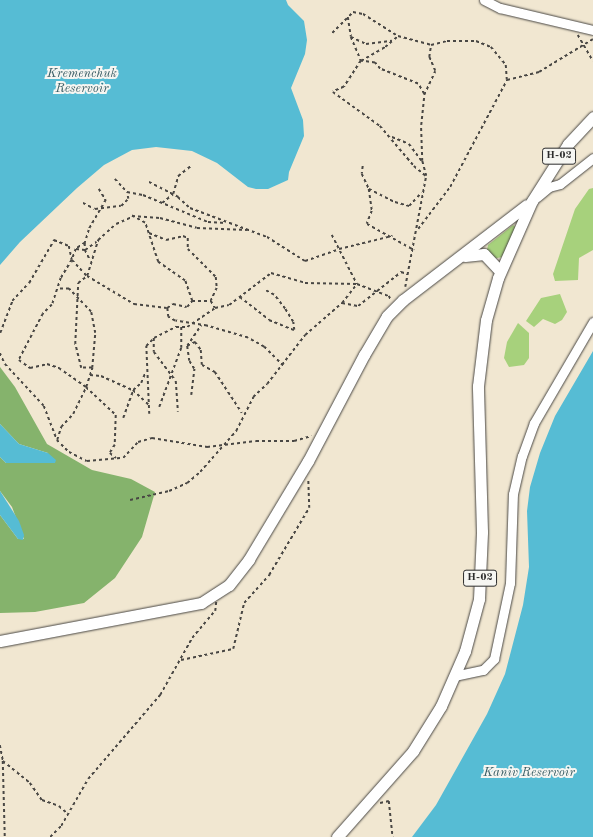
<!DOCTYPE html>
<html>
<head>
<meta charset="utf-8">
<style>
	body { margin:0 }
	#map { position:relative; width:593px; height:837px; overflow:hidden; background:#f1e7d1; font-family:"Old Standard TT",serif }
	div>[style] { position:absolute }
	.green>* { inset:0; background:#a7d17c }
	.forest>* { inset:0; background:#85b36c }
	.water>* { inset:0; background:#56bcd4 }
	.path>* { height:1.5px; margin-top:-0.75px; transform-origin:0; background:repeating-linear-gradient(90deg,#494744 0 3px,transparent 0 6px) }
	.roads { filter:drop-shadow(0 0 1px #494744) drop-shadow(0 0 1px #494744) }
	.minor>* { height:9px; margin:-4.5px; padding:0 4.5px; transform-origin:4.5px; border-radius:4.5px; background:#fff }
	.major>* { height:11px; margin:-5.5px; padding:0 5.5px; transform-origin:5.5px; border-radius:5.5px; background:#fff }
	span { translate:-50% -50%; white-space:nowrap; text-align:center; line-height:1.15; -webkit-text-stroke:4px #f6f6f2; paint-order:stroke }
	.shield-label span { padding:1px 3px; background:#f6f6f2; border:1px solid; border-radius:3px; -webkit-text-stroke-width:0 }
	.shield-label { font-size:11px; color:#2b2b2b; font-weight:700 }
	.water-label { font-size:13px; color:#3a5e66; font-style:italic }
</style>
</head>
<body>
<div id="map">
	<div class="green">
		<div style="clip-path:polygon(593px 188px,593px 250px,579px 258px,578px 280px,555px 281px,553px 274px,575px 209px,589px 189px)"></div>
		<div style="clip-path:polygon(513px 225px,517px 228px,502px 257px,493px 259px,487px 250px,488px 245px)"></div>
		<div style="clip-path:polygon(560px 294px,567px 312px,562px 320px,555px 324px,543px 319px,534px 327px,526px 321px,541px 298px)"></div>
		<div style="clip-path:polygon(518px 323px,529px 333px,529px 358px,524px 365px,509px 367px,504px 358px,507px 342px)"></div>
	</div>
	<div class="forest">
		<div style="clip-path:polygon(0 367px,15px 387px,47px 444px,92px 470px,131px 479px,155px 492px,142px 537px,115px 578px,84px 603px,35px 612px,0 613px,0 515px,18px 539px,24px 539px,12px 507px,0 491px,0 457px,6px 463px,48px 453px,19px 444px,0 424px)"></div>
	</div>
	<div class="water">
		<div style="clip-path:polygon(0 0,286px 0,288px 5px,304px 21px,307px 40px,305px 54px,291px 88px,303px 120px,304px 136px,289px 172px,288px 180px,268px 189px,256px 189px,248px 187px,217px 163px,192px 151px,156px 147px,132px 150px,104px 165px,77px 188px,20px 242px,0 265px)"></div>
		<div style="clip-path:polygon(593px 351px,593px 837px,412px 837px,436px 805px,487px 714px,505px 674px,523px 605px,529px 567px,527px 511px,530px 487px,540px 453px,555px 416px)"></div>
		<div style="clip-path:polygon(0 424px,19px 444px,48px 453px,56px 460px,55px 463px,6px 463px,0 457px)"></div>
		<div style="clip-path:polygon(0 491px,19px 521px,24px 535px,23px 540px,18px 539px,0 515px)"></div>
	</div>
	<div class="path">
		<div style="left:348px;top:17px;width:20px;rotate:81deg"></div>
		<div style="left:351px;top:37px;width:17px;rotate:25deg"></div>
		<div style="left:366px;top:44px;width:26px;rotate:-7deg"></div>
		<div style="left:332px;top:33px;width:30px;rotate:-45deg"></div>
		<div style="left:353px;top:12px;width:10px;rotate:11deg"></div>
		<div style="left:363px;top:14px;width:41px;rotate:32.2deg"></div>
		<div style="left:398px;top:36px;width:34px;rotate:15deg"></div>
		<div style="left:578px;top:35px;width:30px;rotate:60deg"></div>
		<div style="left:351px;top:37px;width:26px;rotate:67deg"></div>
		<div style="left:361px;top:61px;width:28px;rotate:-30deg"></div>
		<div style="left:385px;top:47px;width:17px;rotate:-40deg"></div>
		<div style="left:424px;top:94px;width:12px;rotate:-121deg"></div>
		<div style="left:418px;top:84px;width:41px;rotate:-158.5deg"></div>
		<div style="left:380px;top:69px;width:8px;rotate:-130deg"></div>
		<div style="left:375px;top:63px;width:14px;rotate:-172deg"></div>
		<div style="left:361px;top:61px;width:31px;rotate:123deg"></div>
		<div style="left:344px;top:87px;width:12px;rotate:156deg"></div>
		<div style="left:333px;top:92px;width:58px;rotate:35.9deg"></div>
		<div style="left:380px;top:126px;width:52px;rotate:49.6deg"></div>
		<div style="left:414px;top:166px;width:16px;rotate:40deg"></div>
		<div style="left:392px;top:137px;width:18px;rotate:22deg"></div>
		<div style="left:409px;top:144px;width:21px;rotate:53deg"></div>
		<div style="left:363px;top:166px;width:8px;rotate:97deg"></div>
		<div style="left:362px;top:174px;width:17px;rotate:65deg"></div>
		<div style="left:369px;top:189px;width:29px;rotate:27deg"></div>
		<div style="left:395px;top:202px;width:15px;rotate:16deg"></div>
		<div style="left:409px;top:206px;width:18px;rotate:-47deg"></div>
		<div style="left:115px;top:179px;width:18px;rotate:47deg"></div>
		<div style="left:127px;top:192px;width:16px;rotate:11deg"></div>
		<div style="left:143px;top:195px;width:70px;rotate:22.6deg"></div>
		<div style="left:208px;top:222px;width:18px;rotate:3deg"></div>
		<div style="left:149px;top:182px;width:33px;rotate:27deg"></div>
		<div style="left:178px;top:197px;width:16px;rotate:43deg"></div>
		<div style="left:190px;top:208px;width:82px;rotate:20.6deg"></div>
		<div style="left:267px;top:237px;width:45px;rotate:32.3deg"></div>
		<div style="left:305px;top:261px;width:36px;rotate:-19deg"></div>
		<div style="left:339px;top:249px;width:55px;rotate:-13.8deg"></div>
		<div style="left:99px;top:189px;width:13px;rotate:58deg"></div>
		<div style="left:106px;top:200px;width:34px;rotate:120deg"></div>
		<div style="left:89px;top:230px;width:14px;rotate:107deg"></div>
		<div style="left:85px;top:243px;width:11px;rotate:146deg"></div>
		<div style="left:76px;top:249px;width:12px;rotate:110deg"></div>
		<div style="left:72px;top:260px;width:21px;rotate:121deg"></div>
		<div style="left:61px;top:278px;width:28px;rotate:108deg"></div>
		<div style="left:52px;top:305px;width:13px;rotate:135deg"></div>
		<div style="left:43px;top:314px;width:52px;rotate:117.6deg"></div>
		<div style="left:19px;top:360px;width:14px;rotate:36deg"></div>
		<div style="left:30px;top:368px;width:17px;rotate:-13deg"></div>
		<div style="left:47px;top:364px;width:13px;rotate:18deg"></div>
		<div style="left:59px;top:368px;width:33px;rotate:35deg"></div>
		<div style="left:86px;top:387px;width:41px;rotate:43deg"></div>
		<div style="left:116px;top:415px;width:30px;rotate:92deg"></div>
		<div style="left:115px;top:445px;width:9px;rotate:122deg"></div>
		<div style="left:110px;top:453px;width:8px;rotate:40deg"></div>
		<div style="left:369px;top:189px;width:22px;rotate:82deg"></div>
		<div style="left:372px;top:211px;width:14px;rotate:111deg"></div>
		<div style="left:367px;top:224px;width:54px;rotate:29deg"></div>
		<div style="left:83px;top:203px;width:13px;rotate:27deg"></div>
		<div style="left:95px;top:209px;width:26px;rotate:-7deg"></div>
		<div style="left:121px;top:206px;width:10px;rotate:-45deg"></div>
		<div style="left:128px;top:199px;width:7px;rotate:-98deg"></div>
		<div style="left:162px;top:203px;width:14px;rotate:-39deg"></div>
		<div style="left:173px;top:194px;width:19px;rotate:-74deg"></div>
		<div style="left:178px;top:176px;width:16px;rotate:-38deg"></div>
		<div style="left:418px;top:229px;width:53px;rotate:-52.7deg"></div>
		<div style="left:450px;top:187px;width:121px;rotate:-62deg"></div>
		<div style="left:149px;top:233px;width:18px;rotate:22deg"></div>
		<div style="left:166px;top:240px;width:17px;rotate:-13deg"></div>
		<div style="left:183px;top:236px;width:5px;rotate:22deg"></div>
		<div style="left:188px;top:238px;width:11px;rotate:90deg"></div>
		<div style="left:188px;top:249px;width:40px;rotate:45deg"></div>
		<div style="left:216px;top:277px;width:11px;rotate:85deg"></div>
		<div style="left:217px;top:288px;width:14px;rotate:115deg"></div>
		<div style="left:332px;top:235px;width:55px;rotate:63deg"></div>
		<div style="left:357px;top:284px;width:34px;rotate:21deg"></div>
		<div style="left:389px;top:296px;width:4px;rotate:63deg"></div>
		<div style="left:85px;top:243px;width:7px;rotate:90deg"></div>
		<div style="left:85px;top:250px;width:11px;rotate:63deg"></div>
		<div style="left:76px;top:249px;width:9px;rotate:6deg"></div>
		<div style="left:85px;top:250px;width:14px;rotate:-36deg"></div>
		<div style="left:405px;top:287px;width:113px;rotate:-79.3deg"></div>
		<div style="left:426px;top:176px;width:16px;rotate:-105deg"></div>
		<div style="left:422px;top:161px;width:36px;rotate:-92deg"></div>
		<div style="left:421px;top:125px;width:30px;rotate:-84deg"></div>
		<div style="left:424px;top:95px;width:26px;rotate:-65deg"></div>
		<div style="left:435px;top:71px;width:15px;rotate:-113deg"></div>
		<div style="left:429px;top:57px;width:12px;rotate:-81deg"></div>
		<div style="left:431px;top:45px;width:16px;rotate:-14deg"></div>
		<div style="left:447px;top:41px;width:29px"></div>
		<div style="left:476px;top:41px;width:16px;rotate:22deg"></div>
		<div style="left:491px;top:47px;width:23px;rotate:50deg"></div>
		<div style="left:506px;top:65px;width:15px;rotate:86deg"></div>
		<div style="left:507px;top:80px;width:33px;rotate:-14deg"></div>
		<div style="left:539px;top:72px;width:63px;rotate:-31.4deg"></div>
		<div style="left:240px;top:297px;width:37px;rotate:38deg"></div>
		<div style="left:269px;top:320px;width:27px;rotate:22deg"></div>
		<div style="left:294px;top:330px;width:8px;rotate:-97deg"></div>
		<div style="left:293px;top:322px;width:15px;rotate:-122deg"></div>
		<div style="left:285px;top:309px;width:18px;rotate:-128deg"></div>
		<div style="left:274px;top:295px;width:9px;rotate:-153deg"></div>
		<div style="left:192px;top:301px;width:21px;rotate:-109deg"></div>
		<div style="left:185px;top:281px;width:33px;rotate:-145deg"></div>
		<div style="left:158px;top:262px;width:41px;rotate:-108.4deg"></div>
		<div style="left:145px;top:223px;width:15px;rotate:-152deg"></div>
		<div style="left:132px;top:216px;width:28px;rotate:4deg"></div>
		<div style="left:160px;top:218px;width:38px;rotate:15deg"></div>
		<div style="left:197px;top:228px;width:50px;rotate:2.3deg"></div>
		<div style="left:342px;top:303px;width:16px;rotate:11deg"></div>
		<div style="left:358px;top:306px;width:55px;rotate:-38.3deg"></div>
		<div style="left:401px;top:272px;width:7px;rotate:16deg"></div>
		<div style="left:0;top:333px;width:34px;rotate:-69deg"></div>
		<div style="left:12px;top:301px;width:25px;rotate:-47deg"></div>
		<div style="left:29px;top:283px;width:50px;rotate:-59.8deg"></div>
		<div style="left:54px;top:240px;width:16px;rotate:22deg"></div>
		<div style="left:69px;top:246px;width:14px;rotate:78deg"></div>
		<div style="left:72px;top:260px;width:22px;rotate:47deg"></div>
		<div style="left:87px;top:276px;width:55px;rotate:30.8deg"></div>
		<div style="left:134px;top:304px;width:33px;rotate:7deg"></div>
		<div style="left:154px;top:338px;width:14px;rotate:90deg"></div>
		<div style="left:154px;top:352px;width:36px;rotate:53deg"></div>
		<div style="left:176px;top:381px;width:31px;rotate:86deg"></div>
		<div style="left:187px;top:346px;width:9px;rotate:-27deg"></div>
		<div style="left:195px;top:342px;width:10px;rotate:53deg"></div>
		<div style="left:201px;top:350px;width:15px;rotate:86deg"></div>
		<div style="left:202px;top:365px;width:15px;rotate:28deg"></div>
		<div style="left:215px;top:372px;width:49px;rotate:56.6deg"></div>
		<div style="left:0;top:353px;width:12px;rotate:66deg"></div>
		<div style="left:5px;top:364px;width:57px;rotate:47.1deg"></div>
		<div style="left:44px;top:406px;width:36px;rotate:69deg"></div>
		<div style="left:57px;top:440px;width:17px;rotate:45deg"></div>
		<div style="left:69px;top:452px;width:20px;rotate:27deg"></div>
		<div style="left:87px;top:461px;width:36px;rotate:-5deg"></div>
		<div style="left:123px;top:458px;width:22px;rotate:-47deg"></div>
		<div style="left:138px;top:442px;width:15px;rotate:-16deg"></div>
		<div style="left:152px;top:438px;width:56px;rotate:9.3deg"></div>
		<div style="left:207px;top:447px;width:49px;rotate:-7deg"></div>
		<div style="left:256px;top:441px;width:38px"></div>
		<div style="left:294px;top:441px;width:18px;rotate:-16deg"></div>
		<div style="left:283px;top:366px;width:27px;rotate:-135deg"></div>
		<div style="left:264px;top:347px;width:18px;rotate:-151deg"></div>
		<div style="left:248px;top:338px;width:43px;rotate:-163.7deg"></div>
		<div style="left:207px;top:326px;width:32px;rotate:-171deg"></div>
		<div style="left:175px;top:321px;width:8px;rotate:-150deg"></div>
		<div style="left:168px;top:317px;width:9px;rotate:-96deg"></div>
		<div style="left:167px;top:308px;width:7px;rotate:-34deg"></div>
		<div style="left:173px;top:304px;width:14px;rotate:12deg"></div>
		<div style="left:187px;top:307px;width:8px;rotate:-50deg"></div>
		<div style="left:192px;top:301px;width:19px"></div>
		<div style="left:211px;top:301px;width:8px;rotate:60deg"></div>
		<div style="left:215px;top:308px;width:14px;rotate:-12deg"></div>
		<div style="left:229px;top:305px;width:53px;rotate:-37.3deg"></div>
		<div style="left:271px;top:273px;width:35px;rotate:16deg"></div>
		<div style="left:305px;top:283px;width:52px;rotate:1.1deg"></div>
		<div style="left:92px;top:368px;width:11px;rotate:180deg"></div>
		<div style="left:81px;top:368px;width:25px;rotate:-104deg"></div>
		<div style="left:75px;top:344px;width:61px;rotate:-87.2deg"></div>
		<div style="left:78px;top:283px;width:11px;rotate:-38deg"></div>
		<div style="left:87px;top:276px;width:38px;rotate:-73deg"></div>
		<div style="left:98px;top:240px;width:24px;rotate:-42deg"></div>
		<div style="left:116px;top:224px;width:17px;rotate:-24deg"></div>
		<div style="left:90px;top:375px;width:11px;rotate:5deg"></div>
		<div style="left:101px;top:376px;width:35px;rotate:24deg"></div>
		<div style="left:133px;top:390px;width:22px;rotate:43deg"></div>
		<div style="left:191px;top:395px;width:26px;rotate:-83deg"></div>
		<div style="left:194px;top:369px;width:9px;rotate:-122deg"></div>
		<div style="left:189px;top:361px;width:15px;rotate:-98deg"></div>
		<div style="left:187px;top:346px;width:25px;rotate:-56deg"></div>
		<div style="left:159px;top:407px;width:63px;rotate:-69.6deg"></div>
		<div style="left:181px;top:348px;width:21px;rotate:-90deg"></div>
		<div style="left:149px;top:414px;width:68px;rotate:-92.5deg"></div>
		<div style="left:146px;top:346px;width:11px;rotate:-45deg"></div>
		<div style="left:154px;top:338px;width:25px;rotate:-27deg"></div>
		<div style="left:176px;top:327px;width:11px"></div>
		<div style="left:187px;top:327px;width:34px;rotate:-34deg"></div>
		<div style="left:123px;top:418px;width:30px;rotate:-70deg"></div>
		<div style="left:133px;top:390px;width:11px;rotate:-41deg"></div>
		<div style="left:141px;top:383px;width:11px;rotate:-68deg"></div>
		<div style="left:57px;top:440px;width:14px;rotate:-73deg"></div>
		<div style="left:61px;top:427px;width:18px;rotate:-47deg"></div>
		<div style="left:73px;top:414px;width:30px;rotate:-64deg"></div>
		<div style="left:86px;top:387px;width:20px;rotate:-72deg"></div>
		<div style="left:92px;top:368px;width:35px;rotate:-85deg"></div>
		<div style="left:95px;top:333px;width:21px;rotate:-101deg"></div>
		<div style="left:91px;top:312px;width:32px;rotate:-134deg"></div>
		<div style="left:69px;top:289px;width:10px;rotate:180deg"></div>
		<div style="left:130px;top:500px;width:40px;rotate:-13deg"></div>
		<div style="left:169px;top:491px;width:20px;rotate:-24deg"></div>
		<div style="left:187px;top:483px;width:17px;rotate:-40deg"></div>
		<div style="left:200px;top:472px;width:55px;rotate:-48.7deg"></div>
		<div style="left:236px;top:431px;width:38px;rotate:-63deg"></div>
		<div style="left:253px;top:397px;width:19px;rotate:-43deg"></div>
		<div style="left:267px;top:384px;width:62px;rotate:-52.2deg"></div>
		<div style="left:305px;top:335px;width:49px;rotate:-40.9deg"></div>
		<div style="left:342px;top:303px;width:24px;rotate:-52deg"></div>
		<div style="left:181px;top:660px;width:53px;rotate:-11.9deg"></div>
		<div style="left:233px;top:649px;width:47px;rotate:-76.6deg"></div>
		<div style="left:244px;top:603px;width:38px;rotate:-48deg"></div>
		<div style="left:269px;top:575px;width:78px;rotate:-59.2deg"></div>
		<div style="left:309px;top:508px;width:29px;rotate:-92deg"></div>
		<div style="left:0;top:745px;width:16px;rotate:79deg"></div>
		<div style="left:3px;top:761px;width:35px;rotate:39deg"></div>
		<div style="left:30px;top:783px;width:21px;rotate:55deg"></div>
		<div style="left:42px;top:800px;width:18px;rotate:19deg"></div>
		<div style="left:59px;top:806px;width:11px;rotate:41deg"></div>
		<div style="left:3px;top:761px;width:76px;rotate:88.5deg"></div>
		<div style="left:380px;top:803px;width:9px;rotate:-13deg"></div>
		<div style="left:389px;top:801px;width:36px;rotate:84deg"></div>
		<div style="left:50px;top:837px;width:16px;rotate:-45deg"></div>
		<div style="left:61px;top:826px;width:54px;rotate:-60.1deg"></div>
		<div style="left:88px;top:779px;width:111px;rotate:-49.4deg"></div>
		<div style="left:160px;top:695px;width:65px;rotate:-60.7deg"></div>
		<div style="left:192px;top:638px;width:35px;rotate:-50deg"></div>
		<div style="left:215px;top:611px;width:9px;rotate:-84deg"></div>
	</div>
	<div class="roads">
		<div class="minor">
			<div style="left:484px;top:0;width:18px;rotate:27deg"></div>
			<div style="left:500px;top:8px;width:96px;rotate:13.3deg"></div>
			<div style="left:537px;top:197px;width:16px;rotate:-40deg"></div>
			<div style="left:549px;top:187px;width:11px;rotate:-15deg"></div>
			<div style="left:560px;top:184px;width:42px;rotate:-38.2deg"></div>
			<div style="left:454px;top:676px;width:30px;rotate:-12deg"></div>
			<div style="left:483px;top:670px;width:16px;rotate:-45deg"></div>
			<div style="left:494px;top:659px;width:78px;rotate:-78.1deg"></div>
			<div style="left:510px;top:583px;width:89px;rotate:-88.1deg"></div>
			<div style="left:513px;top:494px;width:39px;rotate:-77deg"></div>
			<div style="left:522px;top:456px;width:35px;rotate:-70deg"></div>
			<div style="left:534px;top:423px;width:117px;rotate:-59.7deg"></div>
		</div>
		<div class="major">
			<div style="left:465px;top:256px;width:19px;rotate:-6deg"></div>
			<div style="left:484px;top:254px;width:23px;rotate:47deg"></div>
			<div style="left:0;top:641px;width:205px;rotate:-10.7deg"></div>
			<div style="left:201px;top:603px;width:33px;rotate:-33deg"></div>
			<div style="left:229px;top:585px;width:33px;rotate:-52deg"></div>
			<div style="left:249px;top:559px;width:114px;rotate:-59deg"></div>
			<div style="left:308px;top:461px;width:120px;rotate:-62.2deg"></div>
			<div style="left:364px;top:355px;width:45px;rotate:-59.5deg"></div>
			<div style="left:387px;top:316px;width:23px;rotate:-45deg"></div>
			<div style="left:403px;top:300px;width:156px;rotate:-37.5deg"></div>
			<div style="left:337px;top:837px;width:115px;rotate:-48.5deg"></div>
			<div style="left:413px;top:751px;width:53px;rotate:-58.1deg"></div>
			<div style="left:441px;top:706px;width:60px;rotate:-66.4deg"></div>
			<div style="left:465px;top:651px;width:54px;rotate:-74.9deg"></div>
			<div style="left:479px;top:599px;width:67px;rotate:-87.4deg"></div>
			<div style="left:482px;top:532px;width:146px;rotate:-91.6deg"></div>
			<div style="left:478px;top:386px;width:66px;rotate:-83.1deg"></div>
			<div style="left:486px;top:320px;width:44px;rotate:-74.1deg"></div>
			<div style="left:498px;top:278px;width:84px;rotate:-66.2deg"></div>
			<div style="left:532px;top:201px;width:67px;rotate:-57.7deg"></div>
			<div style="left:568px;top:144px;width:37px;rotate:-47deg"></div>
		</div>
	</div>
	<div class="shield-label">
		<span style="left:559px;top:156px">Н-02</span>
		<span style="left:480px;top:578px">Н-02</span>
	</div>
	<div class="water-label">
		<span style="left:82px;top:82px">Kremenchuk<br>Reservoir</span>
		<span style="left:529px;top:773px">Kaniv Reservoir</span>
	</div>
</div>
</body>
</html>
